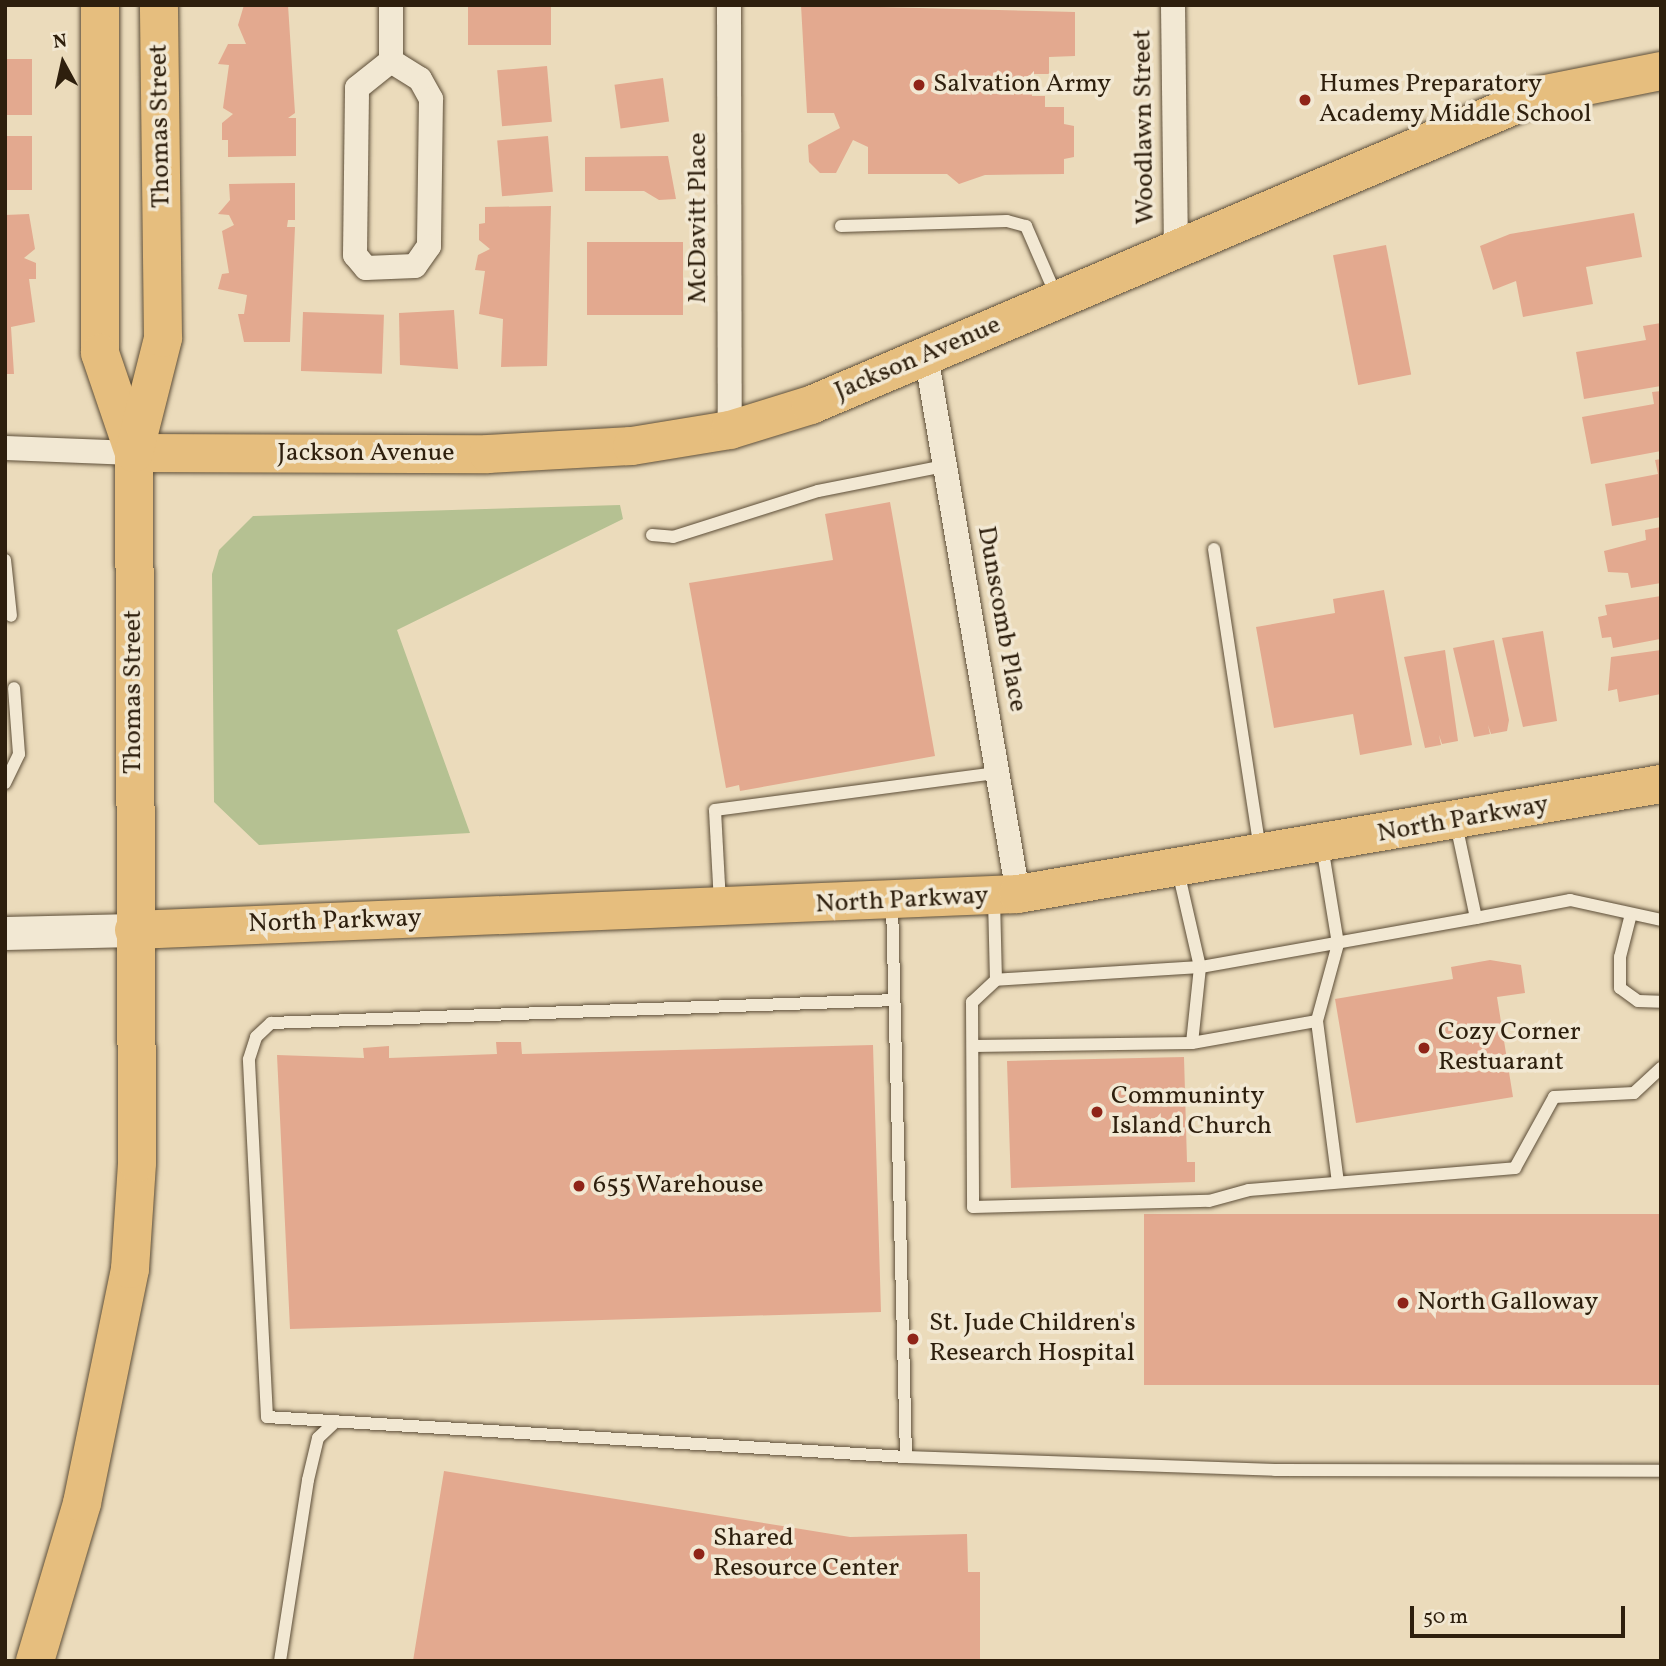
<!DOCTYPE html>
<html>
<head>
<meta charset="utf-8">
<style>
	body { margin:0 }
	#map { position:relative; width:1666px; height:1666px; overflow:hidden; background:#ebdbbb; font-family:Vollkorn,serif }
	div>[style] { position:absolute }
	.green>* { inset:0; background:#b5c192 }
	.building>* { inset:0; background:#e3a98f; transform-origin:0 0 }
	.roads { filter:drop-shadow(0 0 2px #5d4e38) drop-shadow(0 0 2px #5d4e38) }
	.lane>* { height:12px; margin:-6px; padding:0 6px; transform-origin:6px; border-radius:6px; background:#f2e8d3 }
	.street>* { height:24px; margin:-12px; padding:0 12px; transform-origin:12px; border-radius:12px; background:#f2e8d3 }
	.secondary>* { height:33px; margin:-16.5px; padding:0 16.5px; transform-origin:16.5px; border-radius:16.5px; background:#f2e8d3 }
	.primary>* { height:38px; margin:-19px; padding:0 19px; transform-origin:19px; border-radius:19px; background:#e6be7e }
	.dots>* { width:19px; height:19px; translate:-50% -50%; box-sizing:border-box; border:4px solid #f2e8d3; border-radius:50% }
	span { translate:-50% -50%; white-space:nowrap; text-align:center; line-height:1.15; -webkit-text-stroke:7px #f2e8d3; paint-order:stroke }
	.poi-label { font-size:26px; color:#2e1f0d }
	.left { translate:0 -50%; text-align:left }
	.street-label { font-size:26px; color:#2e1f0d }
	.frame { position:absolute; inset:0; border:7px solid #2e1f0d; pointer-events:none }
	.north { position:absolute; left:28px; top:28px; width:70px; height:70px; -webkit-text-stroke:5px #f2e8d3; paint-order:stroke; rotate:352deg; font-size:19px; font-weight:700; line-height:28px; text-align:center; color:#2e1f0d }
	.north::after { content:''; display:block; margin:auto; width:24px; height:32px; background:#2e1f0d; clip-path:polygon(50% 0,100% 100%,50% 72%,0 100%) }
	.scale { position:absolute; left:1410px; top:1606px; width:215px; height:32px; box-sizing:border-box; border:4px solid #2e1f0d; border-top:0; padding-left:9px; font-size:21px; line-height:24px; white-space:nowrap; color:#2e1f0d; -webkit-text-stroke:5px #f2e8d3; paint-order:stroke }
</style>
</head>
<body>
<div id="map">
	<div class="green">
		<div style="clip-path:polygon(620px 505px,623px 519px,397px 630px,470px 833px,259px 845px,214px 802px,212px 574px,219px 550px,253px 516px)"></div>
	</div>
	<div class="building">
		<div style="clip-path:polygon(244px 5px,288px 5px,295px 113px,288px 118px,296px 118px,296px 156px,228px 157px,228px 140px,222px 140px,222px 123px,233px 114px,223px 108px,229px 65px,218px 64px,228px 44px,246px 44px,238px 25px)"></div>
		<div style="left:468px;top:5px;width:83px;height:40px"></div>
		<div style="clip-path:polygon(801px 5px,1075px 12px,1075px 56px,1049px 57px,1049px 74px,1031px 74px,1032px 96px,1045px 96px,1045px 107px,1064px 107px,1064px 124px,1074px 126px,1074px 157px,1064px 159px,1064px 174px,985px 175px,959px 184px,947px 174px,868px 174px,868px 147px,853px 140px,836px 173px,820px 173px,809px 162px,808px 145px,840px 128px,834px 113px,807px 113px)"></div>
		<div style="left:32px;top:59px;width:56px;height:27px;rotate:90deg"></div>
		<div style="left:547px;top:66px;width:56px;height:50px;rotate:85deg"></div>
		<div style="left:663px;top:78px;width:44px;height:49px;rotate:82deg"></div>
		<div style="left:5px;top:136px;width:27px;height:54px"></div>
		<div style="left:548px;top:136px;width:56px;height:51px;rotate:85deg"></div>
		<div style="clip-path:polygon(668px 156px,676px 199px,659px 200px,644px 191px,585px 191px,585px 157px)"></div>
		<div style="clip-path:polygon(295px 183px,295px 220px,288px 220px,287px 227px,295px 227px,290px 342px,244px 342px,238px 314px,244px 314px,247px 295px,218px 289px,222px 274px,229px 273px,222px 231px,234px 225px,229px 215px,218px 214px,230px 200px,229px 184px)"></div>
		<div style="clip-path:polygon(551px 206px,547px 366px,501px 367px,503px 319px,479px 314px,485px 271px,475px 270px,478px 255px,490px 249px,479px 240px,479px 224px,485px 223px,485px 207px)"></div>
		<div style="clip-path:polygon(1634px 213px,1642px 257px,1586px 267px,1593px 304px,1523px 317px,1516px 281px,1493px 290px,1480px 246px,1510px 234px)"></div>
		<div style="clip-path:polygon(29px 214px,35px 249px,24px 258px,36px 263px,36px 279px,29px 279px,35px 322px,11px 327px,14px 374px,5px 374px,5px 215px)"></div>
		<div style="left:587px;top:242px;width:96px;height:73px"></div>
		<div style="left:1386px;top:245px;width:132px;height:54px;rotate:79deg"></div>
		<div style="clip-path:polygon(454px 310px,458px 369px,400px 365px,399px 313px)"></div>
		<div style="left:303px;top:312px;width:81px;height:59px;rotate:2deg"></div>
		<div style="clip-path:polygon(1661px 323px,1661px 386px,1584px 399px,1576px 352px,1646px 340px,1643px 326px)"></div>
		<div style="clip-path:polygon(1661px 391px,1661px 451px,1591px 464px,1582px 417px,1654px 404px,1652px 392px)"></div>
		<div style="clip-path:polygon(1661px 459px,1661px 517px,1612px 526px,1605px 484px,1658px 474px,1655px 460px)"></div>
		<div style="clip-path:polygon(890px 502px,935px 756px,740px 791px,739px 785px,726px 788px,689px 583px,833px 560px,825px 514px)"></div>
		<div style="clip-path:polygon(1661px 527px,1661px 583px,1631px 588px,1628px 573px,1608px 572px,1604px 551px,1646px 540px,1645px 530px)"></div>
		<div style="clip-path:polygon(1384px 590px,1412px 745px,1360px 755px,1353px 714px,1274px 728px,1256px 627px,1335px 613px,1333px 599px)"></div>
		<div style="clip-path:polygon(1661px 596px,1660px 639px,1613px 648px,1611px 637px,1602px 638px,1598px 617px,1607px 615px,1605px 605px)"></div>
		<div style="clip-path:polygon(1543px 631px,1557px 721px,1523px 727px,1502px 638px)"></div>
		<div style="clip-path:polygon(1494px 640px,1509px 720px,1507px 731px,1491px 734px,1488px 725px,1490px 734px,1474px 737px,1453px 648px)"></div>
		<div style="clip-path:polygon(1445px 650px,1458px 741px,1442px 744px,1439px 735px,1441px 745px,1425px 748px,1404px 657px)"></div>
		<div style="clip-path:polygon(1661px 650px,1661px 694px,1619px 702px,1617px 689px,1608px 691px,1611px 657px)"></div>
		<div style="clip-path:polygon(1490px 960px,1521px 965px,1525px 993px,1497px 997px,1513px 1097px,1356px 1123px,1335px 999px,1453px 979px,1451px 967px)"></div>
		<div style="clip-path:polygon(496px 1042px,521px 1042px,522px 1054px,873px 1045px,881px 1312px,290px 1329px,277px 1055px,364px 1058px,363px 1048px,389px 1046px,389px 1058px,497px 1054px)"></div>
		<div style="clip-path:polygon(1184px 1057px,1187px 1162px,1195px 1162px,1195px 1182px,1011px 1188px,1007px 1061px)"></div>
		<div style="left:1661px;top:1214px;width:171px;height:517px;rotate:90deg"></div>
		<div style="clip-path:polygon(444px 1471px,850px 1537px,967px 1534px,968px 1572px,980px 1572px,980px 1661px,413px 1661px)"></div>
	</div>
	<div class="roads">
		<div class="lane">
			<div style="left:841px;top:226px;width:166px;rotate:-1.7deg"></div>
			<div style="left:1007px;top:221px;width:20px;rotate:15deg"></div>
			<div style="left:1026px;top:226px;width:75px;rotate:66.5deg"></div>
			<div style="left:652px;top:535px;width:21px;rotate:5deg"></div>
			<div style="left:673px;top:537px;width:152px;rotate:-17.6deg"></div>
			<div style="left:818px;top:491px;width:128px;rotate:-11.2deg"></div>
			<div style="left:1214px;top:549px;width:303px;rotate:81.3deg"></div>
			<div style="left:5px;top:560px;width:56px;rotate:83.9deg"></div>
			<div style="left:5px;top:783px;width:32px;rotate:-64deg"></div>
			<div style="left:19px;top:754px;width:66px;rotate:-94.3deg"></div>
			<div style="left:1456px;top:824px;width:96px;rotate:78deg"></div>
			<div style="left:1476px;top:918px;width:280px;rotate:169.9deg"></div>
			<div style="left:1200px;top:967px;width:204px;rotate:176.4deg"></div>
			<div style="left:996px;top:980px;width:33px;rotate:137deg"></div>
			<div style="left:972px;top:1002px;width:205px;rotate:89.7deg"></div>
			<div style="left:973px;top:1207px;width:236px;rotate:-1.5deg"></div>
			<div style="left:1209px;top:1201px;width:41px;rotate:-15.4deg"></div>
			<div style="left:1249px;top:1190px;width:267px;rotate:-4.7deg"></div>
			<div style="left:1515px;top:1168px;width:81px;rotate:-61.2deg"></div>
			<div style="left:1554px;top:1097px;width:80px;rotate:-2.9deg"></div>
			<div style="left:1634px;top:1093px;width:37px;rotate:-43deg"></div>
			<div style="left:1322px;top:846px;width:99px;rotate:80.7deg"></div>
			<div style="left:1338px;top:944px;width:80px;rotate:105.3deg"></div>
			<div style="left:1317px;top:1021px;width:162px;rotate:82.6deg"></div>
			<div style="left:1178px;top:871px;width:98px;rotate:77.1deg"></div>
			<div style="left:1200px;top:967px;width:76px;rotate:96deg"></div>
			<div style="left:994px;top:899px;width:81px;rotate:88.6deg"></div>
			<div style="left:720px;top:903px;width:93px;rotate:-93.1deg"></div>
			<div style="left:715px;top:810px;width:284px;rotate:-7.5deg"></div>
			<div style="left:892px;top:904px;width:553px;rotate:88.55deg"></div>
			<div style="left:906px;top:1457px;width:640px;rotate:-176.42deg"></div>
			<div style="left:267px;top:1417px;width:358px;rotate:-92.9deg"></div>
			<div style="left:249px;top:1059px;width:23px;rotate:-72deg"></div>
			<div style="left:256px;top:1037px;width:21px;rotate:-43deg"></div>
			<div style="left:271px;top:1023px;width:623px;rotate:-2.11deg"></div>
			<div style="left:1631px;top:914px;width:44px;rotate:104.3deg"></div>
			<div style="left:1620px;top:957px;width:31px;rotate:90deg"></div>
			<div style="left:1620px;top:988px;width:22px;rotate:36deg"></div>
			<div style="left:1638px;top:1001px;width:23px;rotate:2deg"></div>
			<div style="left:1476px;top:918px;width:96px;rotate:-10.8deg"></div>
			<div style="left:1570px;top:900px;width:93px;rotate:12.4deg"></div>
			<div style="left:973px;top:1046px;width:219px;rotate:-0.8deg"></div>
			<div style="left:1192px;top:1043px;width:127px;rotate:-10deg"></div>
			<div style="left:906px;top:1457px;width:369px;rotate:2deg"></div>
			<div style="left:1275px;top:1470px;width:386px;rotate:0.1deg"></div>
			<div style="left:280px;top:1661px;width:183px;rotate:-81.2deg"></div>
			<div style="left:308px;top:1480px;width:43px;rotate:-76.6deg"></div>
			<div style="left:318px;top:1438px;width:25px;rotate:-43deg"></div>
		</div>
		<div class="street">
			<div style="left:391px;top:5px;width:56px;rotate:90deg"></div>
			<div style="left:729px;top:5px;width:425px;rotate:89.9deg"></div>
			<div style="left:1173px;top:5px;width:243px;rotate:89.3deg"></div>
			<div style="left:391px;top:61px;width:34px;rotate:32deg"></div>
			<div style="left:420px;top:79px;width:23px;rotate:61deg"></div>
			<div style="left:431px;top:99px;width:147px;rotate:90.8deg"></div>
			<div style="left:429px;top:246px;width:24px;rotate:125deg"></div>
			<div style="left:415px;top:266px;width:49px;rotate:177.7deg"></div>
			<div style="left:366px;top:268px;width:17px;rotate:-130deg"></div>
			<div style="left:355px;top:255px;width:167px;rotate:-89.3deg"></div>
			<div style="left:357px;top:88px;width:43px;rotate:-38.5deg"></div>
			<div style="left:926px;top:355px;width:547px;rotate:80.31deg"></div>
			<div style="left:5px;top:448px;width:129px;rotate:2.2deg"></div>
		</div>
		<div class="secondary">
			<div style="left:5px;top:933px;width:129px;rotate:-1.3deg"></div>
		</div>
		<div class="primary">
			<div style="left:100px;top:5px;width:348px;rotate:90deg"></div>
			<div style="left:100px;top:353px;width:106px;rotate:71.2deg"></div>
			<div style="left:134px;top:453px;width:354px;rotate:0.2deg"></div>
			<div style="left:488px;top:454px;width:144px;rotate:-3.2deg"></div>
			<div style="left:632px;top:446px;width:99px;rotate:-9.3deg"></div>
			<div style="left:730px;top:430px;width:85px;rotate:-17.2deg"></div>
			<div style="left:811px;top:405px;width:788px;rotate:-23.08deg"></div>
			<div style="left:1536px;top:96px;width:127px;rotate:-11.3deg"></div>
			<div style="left:134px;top:930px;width:885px;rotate:-2.33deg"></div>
			<div style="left:1018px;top:894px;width:652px;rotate:-9.71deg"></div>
			<div style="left:35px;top:1661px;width:165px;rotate:-73.4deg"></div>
			<div style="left:82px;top:1503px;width:239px;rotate:-78.4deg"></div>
			<div style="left:130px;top:1269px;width:106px;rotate:-86.2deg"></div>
			<div style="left:137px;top:1163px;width:710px;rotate:-90.24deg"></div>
			<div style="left:134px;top:453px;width:119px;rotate:-75.8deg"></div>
			<div style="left:163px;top:338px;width:333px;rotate:-90.7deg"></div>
		</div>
	</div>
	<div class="dots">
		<div style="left:919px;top:85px;background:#8f2418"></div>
		<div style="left:1305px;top:100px;background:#8f2418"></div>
		<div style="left:1424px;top:1048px;background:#8f2418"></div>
		<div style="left:1097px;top:1112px;background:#8f2418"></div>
		<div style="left:579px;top:1186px;background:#8f2418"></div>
		<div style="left:1403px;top:1303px;background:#8f2418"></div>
		<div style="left:913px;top:1339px;background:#8f2418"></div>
		<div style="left:699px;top:1554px;background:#8f2418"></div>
	</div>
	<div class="poi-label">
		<span class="left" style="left:933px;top:85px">Salvation Army</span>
		<span class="left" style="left:1319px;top:100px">Humes Preparatory<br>Academy Middle School</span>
		<span class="left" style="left:1438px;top:1048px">Cozy Corner<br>Restuarant</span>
		<span class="left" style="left:1111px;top:1112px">Communinty<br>Island Church</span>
		<span class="left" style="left:593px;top:1186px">655 Warehouse</span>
		<span class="left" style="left:1417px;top:1303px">North Galloway</span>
		<span class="left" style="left:929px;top:1339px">St. Jude Children's<br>Research Hospital</span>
		<span class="left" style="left:713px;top:1554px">Shared<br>Resource Center</span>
	</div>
	<div class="street-label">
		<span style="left:161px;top:126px;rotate:-91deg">Thomas Street</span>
		<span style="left:1145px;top:127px;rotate:-91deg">Woodlawn Street</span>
		<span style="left:699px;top:218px;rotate:-90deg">McDavitt Place</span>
		<span style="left:918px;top:359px;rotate:-23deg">Jackson Avenue</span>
		<span style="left:366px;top:454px">Jackson Avenue</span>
		<span style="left:1001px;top:619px;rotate:80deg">Dunscomb Place</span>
		<span style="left:134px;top:692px;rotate:-90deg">Thomas Street</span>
		<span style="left:1463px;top:820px;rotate:-10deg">North Parkway</span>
		<span style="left:902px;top:901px;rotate:-3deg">North Parkway</span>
		<span style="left:335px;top:922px;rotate:-2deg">North Parkway</span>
	</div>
	<div class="frame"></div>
	<div class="north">N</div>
	<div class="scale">50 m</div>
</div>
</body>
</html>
